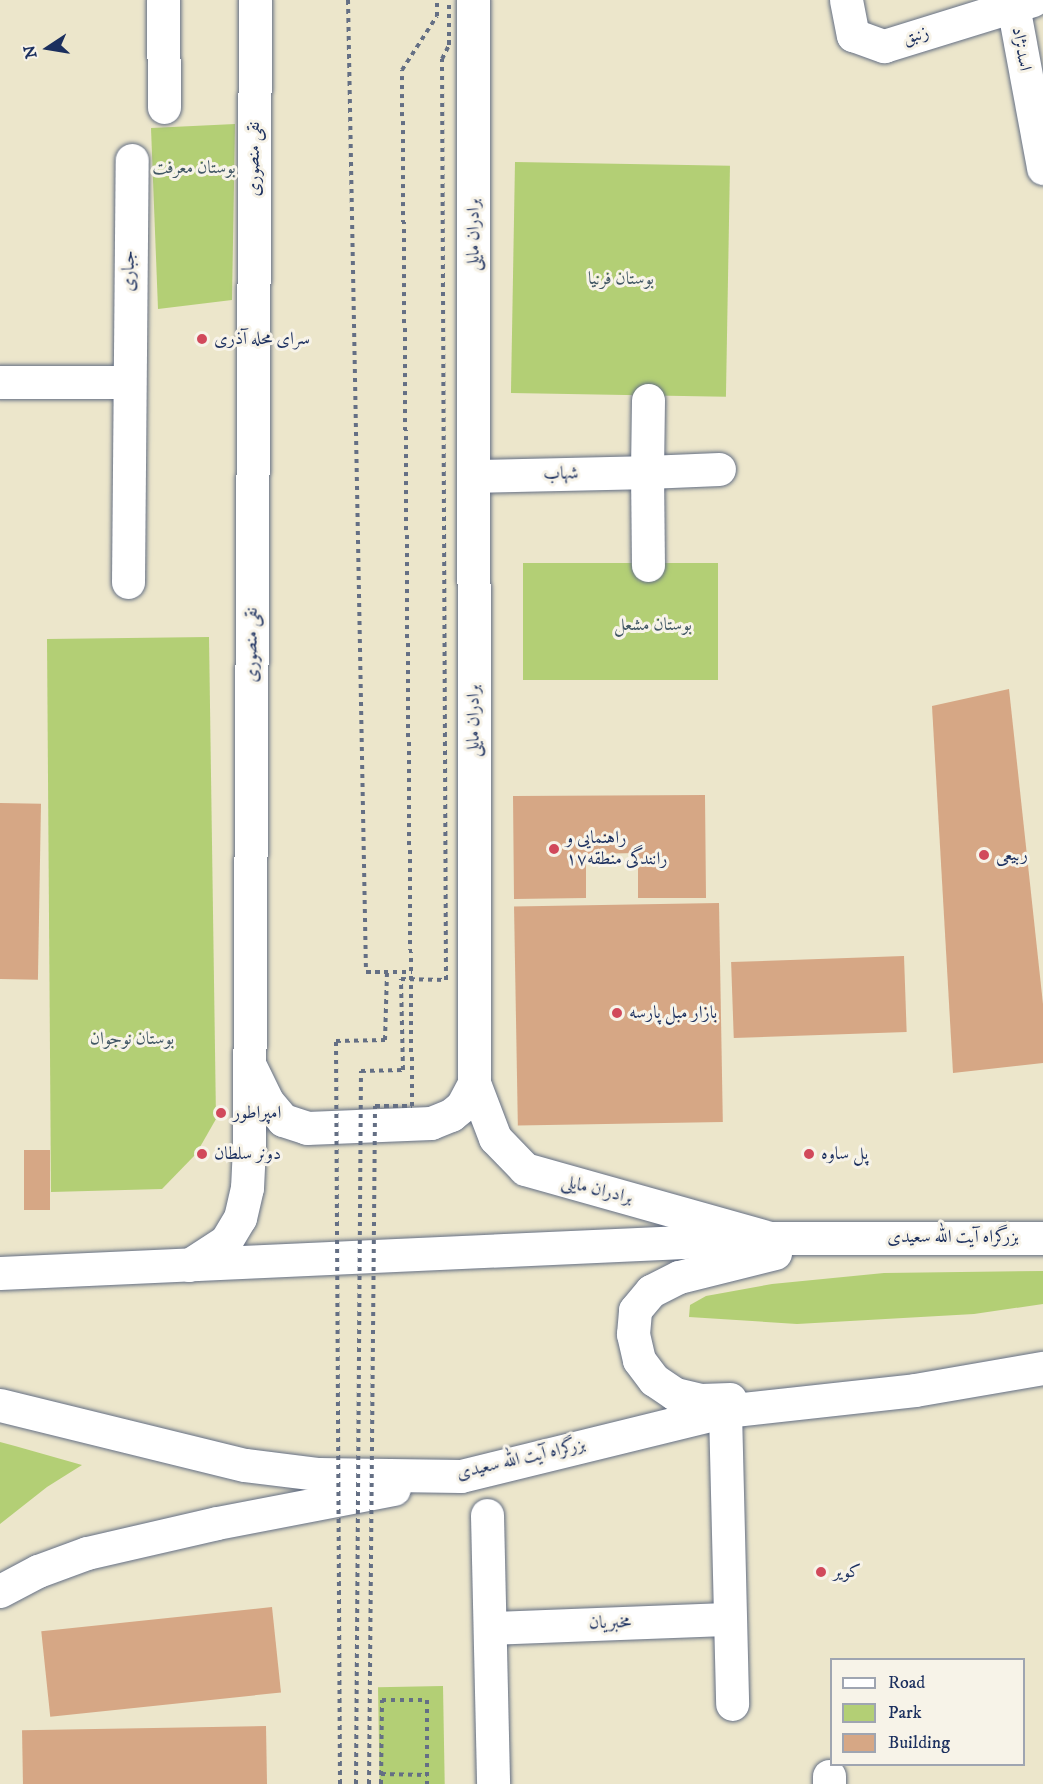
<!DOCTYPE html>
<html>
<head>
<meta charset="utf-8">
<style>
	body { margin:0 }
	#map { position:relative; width:1043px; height:1784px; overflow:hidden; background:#ece6cb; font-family:"IM FELL DW Pica",Amiri,serif }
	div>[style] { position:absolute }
	.green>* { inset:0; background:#b3cf75; transform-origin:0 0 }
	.building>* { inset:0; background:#d6a785; transform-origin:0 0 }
	.path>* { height:4px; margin-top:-2px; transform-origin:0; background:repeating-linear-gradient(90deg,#646f84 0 4.5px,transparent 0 9px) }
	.roads { filter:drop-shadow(0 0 2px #646f84) drop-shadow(0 0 2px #646f84) }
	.minor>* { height:33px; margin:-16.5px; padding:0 16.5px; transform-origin:16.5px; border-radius:16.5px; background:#fff }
	.highway>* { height:33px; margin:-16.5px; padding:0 16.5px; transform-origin:16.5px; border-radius:16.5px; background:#fff }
	.path-bridge>* { height:4px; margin-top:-2px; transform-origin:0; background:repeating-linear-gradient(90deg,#646f84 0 4.5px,transparent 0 9px) }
	.dots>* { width:16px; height:16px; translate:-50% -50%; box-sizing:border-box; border:3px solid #f7f3e8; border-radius:50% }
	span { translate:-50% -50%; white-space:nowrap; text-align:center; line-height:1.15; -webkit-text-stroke:6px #f7f3e8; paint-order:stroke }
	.street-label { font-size:18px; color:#1b2f5e }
	.park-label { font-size:18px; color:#415764 }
	.poi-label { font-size:18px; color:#1b2f5e }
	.left { translate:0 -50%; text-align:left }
	.legend { position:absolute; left:830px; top:1658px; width:195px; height:108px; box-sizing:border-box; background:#f7f3e8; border:2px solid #9fa5b1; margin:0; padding:8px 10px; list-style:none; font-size:18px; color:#1b2f5e }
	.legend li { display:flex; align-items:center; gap:12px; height:30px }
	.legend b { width:30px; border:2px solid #9fa5b1 }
	.north { position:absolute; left:18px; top:18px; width:60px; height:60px; -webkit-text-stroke:4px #f7f3e8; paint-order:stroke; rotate:258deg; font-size:16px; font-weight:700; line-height:24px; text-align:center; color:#1b2f5e }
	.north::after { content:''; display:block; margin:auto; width:21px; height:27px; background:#1b2f5e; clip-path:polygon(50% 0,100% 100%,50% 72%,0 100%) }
</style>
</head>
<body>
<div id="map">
	<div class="green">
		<div style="clip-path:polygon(235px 124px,232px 300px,158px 309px,151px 128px)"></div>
		<div style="left:515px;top:162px;width:215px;height:231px;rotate:1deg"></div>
		<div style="left:523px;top:563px;width:195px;height:117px"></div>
		<div style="clip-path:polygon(209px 637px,216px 1119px,196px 1154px,162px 1189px,51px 1192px,47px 639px)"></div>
		<div style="clip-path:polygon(1043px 1271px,1043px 1304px,974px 1314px,797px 1324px,689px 1317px,690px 1305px,706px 1296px,772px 1284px,884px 1273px)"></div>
		<div style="clip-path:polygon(0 1442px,15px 1446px,82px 1465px,47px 1487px,0 1524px)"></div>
		<div style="left:443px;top:1686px;width:98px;height:65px;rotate:89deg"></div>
	</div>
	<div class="building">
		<div style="clip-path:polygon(1009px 689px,1043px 1004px,1043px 1063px,953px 1073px,932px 706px)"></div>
		<div style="clip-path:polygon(705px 795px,706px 898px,638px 898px,638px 853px,586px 854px,586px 898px,514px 899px,513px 796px)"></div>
		<div style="left:0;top:803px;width:41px;height:176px;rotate:1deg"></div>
		<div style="left:719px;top:903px;width:219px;height:205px;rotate:89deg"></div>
		<div style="left:904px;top:956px;width:76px;height:173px;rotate:88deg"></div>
		<div style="left:24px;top:1150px;width:26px;height:60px"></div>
		<div style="left:272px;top:1607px;width:86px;height:232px;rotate:84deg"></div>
		<div style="left:266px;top:1726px;width:58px;height:244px;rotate:89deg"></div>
	</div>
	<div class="path">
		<div style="left:348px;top:0;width:972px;rotate:88.94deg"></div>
		<div style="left:381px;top:1774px;width:46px;rotate:1.2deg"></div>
		<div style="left:381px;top:1784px;width:84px;rotate:-89.3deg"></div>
		<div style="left:382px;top:1700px;width:45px"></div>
		<div style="left:427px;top:1700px;width:84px;rotate:90deg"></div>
	</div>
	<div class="roads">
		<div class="minor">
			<div style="left:163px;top:0;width:107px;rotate:89.5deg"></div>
			<div style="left:473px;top:0;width:1083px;rotate:89.95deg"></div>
			<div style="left:474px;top:1083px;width:59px;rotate:69.1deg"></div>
			<div style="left:495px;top:1138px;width:43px;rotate:45.9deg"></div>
			<div style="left:525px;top:1169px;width:248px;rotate:15.7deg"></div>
			<div style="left:846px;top:0;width:36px;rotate:79deg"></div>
			<div style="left:853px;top:35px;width:33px;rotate:20deg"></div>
			<div style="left:884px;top:46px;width:156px;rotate:-17.2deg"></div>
			<div style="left:1012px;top:0;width:171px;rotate:79.5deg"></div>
			<div style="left:0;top:382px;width:127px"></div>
			<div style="left:648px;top:400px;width:72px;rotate:90.8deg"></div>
			<div style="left:647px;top:472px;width:72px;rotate:-2.4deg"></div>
			<div style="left:474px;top:476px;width:173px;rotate:-1.3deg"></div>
			<div style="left:647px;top:472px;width:93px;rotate:89.4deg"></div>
			<div style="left:128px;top:582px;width:422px;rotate:-89.5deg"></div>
			<div style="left:251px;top:1068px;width:37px;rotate:64deg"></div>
			<div style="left:267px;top:1101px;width:25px;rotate:50deg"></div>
			<div style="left:283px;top:1120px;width:25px;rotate:18deg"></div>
			<div style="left:307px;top:1128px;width:124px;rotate:-2.3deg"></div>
			<div style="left:431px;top:1123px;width:22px;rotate:-22deg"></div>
			<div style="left:451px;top:1115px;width:14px;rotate:-39deg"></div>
			<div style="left:462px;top:1106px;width:26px;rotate:-62deg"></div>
			<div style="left:189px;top:1265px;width:44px;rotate:-33deg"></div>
			<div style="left:226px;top:1241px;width:27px;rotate:-59deg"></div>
			<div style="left:240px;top:1218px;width:31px;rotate:-77deg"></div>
			<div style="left:247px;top:1188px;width:41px;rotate:-87.2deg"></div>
			<div style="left:249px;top:1147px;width:1147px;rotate:-89.7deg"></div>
			<div style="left:725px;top:1411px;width:293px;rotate:88.6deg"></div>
			<div style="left:487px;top:1515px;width:269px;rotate:88.7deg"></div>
			<div style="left:491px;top:1628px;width:238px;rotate:-2.2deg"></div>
			<div style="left:829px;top:1776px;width:8px;rotate:90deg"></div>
		</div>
		<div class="highway">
			<div style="left:0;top:1273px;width:772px;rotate:-2.6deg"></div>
			<div style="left:771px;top:1238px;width:272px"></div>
			<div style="left:730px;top:1399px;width:29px;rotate:178deg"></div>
			<div style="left:701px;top:1400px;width:27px;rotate:-167deg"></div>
			<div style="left:675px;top:1394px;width:25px;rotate:-146deg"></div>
			<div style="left:654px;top:1380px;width:25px;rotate:-127deg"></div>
			<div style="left:639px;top:1360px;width:27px;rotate:-103deg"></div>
			<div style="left:633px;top:1334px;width:24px;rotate:-85deg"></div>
			<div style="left:635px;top:1310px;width:25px;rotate:-50deg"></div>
			<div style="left:651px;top:1291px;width:31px;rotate:-27deg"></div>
			<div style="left:679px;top:1277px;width:99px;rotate:-14deg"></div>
			<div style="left:0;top:1405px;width:252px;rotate:13.8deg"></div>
			<div style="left:245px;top:1465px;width:74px;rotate:7deg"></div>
			<div style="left:318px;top:1474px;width:143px;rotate:0.8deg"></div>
			<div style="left:461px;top:1476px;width:272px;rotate:-13.8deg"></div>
			<div style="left:725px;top:1411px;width:191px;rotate:-6.3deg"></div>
			<div style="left:915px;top:1390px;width:130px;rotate:-9.8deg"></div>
			<div style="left:0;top:1591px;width:43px;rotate:-27.8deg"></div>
			<div style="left:38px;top:1571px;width:52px;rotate:-20.2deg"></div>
			<div style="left:87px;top:1553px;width:133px;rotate:-13deg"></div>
			<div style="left:217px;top:1523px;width:180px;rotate:-10.9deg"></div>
		</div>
	</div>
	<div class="path-bridge">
		<div style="left:366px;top:972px;width:46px"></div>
		<div style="left:340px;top:1784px;width:743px;rotate:-90.31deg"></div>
		<div style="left:336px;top:1041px;width:49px;rotate:-1.2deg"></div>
		<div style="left:385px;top:1040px;width:68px;rotate:-88.3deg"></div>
		<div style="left:356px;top:1784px;width:713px;rotate:-89.6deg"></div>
		<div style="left:361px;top:1071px;width:42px;rotate:-1.4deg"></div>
		<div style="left:403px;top:1070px;width:91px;rotate:-91.3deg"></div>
		<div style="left:401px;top:979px;width:45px;rotate:1.3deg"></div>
		<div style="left:446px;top:980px;width:921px;rotate:-90.25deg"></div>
		<div style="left:442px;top:59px;width:16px;rotate:-63deg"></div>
		<div style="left:449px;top:45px;width:45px;rotate:-90deg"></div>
		<div style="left:369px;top:1784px;width:678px;rotate:-89.49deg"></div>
		<div style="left:375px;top:1106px;width:37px"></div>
		<div style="left:412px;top:1106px;width:1036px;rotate:-90.55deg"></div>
		<div style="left:402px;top:70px;width:64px;rotate:-57.1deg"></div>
		<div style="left:437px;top:16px;width:16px;rotate:-90deg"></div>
	</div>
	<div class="dots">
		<div style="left:202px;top:339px;background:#d1495b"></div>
		<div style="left:554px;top:849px;background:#d1495b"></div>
		<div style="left:984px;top:855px;background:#d1495b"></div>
		<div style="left:617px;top:1013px;background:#d1495b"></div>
		<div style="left:221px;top:1113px;background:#d1495b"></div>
		<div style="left:202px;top:1154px;background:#d1495b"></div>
		<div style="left:809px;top:1154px;background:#d1495b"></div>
		<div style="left:821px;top:1572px;background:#d1495b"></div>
	</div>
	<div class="street-label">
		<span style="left:916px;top:36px;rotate:-17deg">زنبق</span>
		<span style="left:1021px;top:49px;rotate:80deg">اسدنژاد</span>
		<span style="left:254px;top:159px;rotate:-90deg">نقی منصوری</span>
		<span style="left:474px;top:235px;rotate:-90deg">برادران مایلی</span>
		<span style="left:129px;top:271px;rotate:-89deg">جباری</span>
		<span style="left:561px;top:474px;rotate:-1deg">شهاب</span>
		<span style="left:252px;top:645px;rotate:-90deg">نقی منصوری</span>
		<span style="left:474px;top:721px;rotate:-90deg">برادران مایلی</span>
		<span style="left:597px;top:1190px;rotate:14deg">برادران مایلی</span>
		<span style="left:953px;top:1237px">بزرگراه آیت الله سعیدی</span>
		<span style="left:521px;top:1459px;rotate:-13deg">بزرگراه آیت الله سعیدی</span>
		<span style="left:610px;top:1623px;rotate:-2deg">مخبریان</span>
	</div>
	<div class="park-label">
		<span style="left:194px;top:168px">بوستان معرفت</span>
		<span style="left:621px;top:279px">بوستان فرنیا</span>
		<span style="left:653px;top:625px">بوستان مشعل</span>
		<span style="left:132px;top:1039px">بوستان نوجوان</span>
	</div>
	<div class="poi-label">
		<span class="left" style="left:214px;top:339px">سرای محله آذری</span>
		<span class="left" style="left:566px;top:849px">راهنمایی و<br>رانندگی منطقه۱۷</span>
		<span class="left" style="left:996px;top:855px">ربیعی</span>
		<span class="left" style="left:629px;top:1013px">بازار مبل پارسه</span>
		<span class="left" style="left:233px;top:1113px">امپراطور</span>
		<span class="left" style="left:214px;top:1154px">دونر سلطان</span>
		<span class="left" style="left:821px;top:1154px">پل ساوه</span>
		<span class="left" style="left:833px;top:1572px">کویر</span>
	</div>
	<ul class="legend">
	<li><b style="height:8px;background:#fff"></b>Road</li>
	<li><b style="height:16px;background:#b3cf75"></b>Park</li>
	<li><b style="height:16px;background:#d6a785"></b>Building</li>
	</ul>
	<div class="north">N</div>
</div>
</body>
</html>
